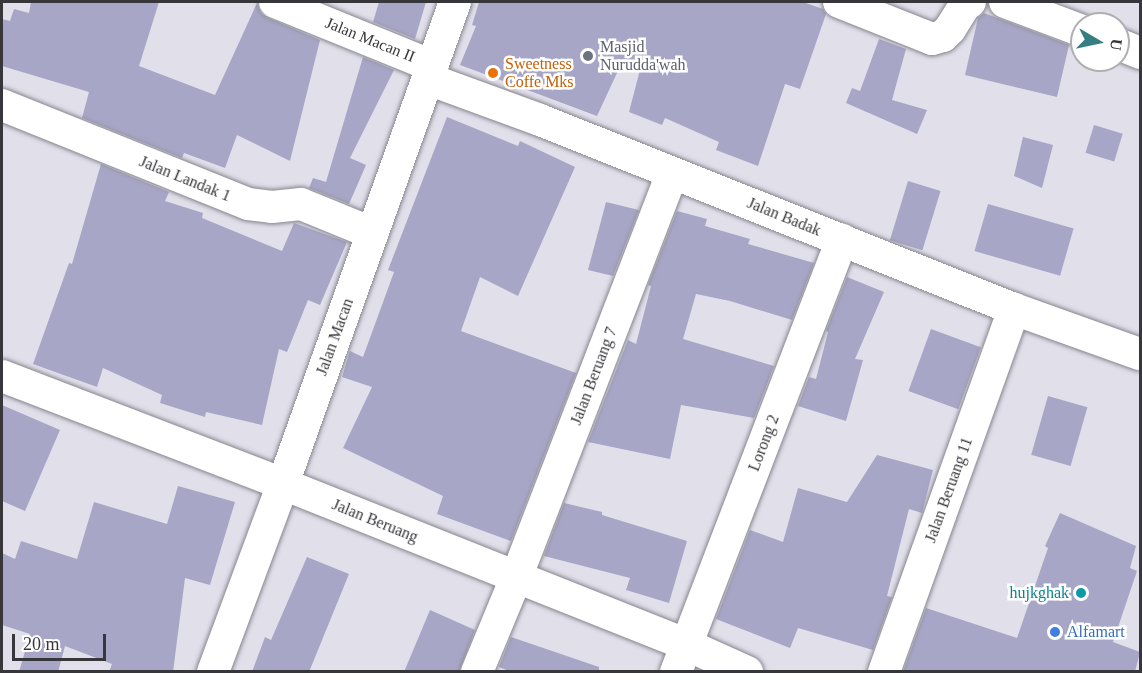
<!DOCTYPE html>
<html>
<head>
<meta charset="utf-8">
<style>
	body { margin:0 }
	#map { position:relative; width:1142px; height:673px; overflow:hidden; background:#e0dfea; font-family:"Times New Roman",serif }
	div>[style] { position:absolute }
	.building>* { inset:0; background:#a8a6c6; transform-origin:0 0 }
	.roads { filter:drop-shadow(0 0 2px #86868f) drop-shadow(0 0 2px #86868f) }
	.street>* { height:32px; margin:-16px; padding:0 16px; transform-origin:16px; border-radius:16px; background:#fff }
	.dots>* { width:16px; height:16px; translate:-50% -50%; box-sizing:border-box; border:3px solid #fff; border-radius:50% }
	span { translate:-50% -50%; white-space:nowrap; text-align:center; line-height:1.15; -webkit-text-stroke:5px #fff; paint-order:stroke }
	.street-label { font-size:16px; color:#37373b }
	.worship-label { font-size:16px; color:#5b616d }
	.left { translate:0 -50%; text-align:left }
	.food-label { font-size:16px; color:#c56008 }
	.culture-label { font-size:16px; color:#0d838f }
	.right { translate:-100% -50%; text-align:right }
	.shop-label { font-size:16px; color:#366cbe }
	.frame { position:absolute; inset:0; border:3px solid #37373b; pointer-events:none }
	.north { position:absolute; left:1070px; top:12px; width:60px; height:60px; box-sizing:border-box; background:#fff; border:2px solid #afafb1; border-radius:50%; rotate:99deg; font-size:16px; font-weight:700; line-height:24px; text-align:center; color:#37373b }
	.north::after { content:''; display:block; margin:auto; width:21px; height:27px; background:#357e82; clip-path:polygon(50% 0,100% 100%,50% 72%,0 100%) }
	.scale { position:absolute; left:12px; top:634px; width:94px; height:27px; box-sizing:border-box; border:3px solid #37373b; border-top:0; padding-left:8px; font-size:18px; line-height:21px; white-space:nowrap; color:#37373b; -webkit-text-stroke:4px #fff; paint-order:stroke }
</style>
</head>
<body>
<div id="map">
	<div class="building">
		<div style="clip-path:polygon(31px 2px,159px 2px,139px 66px,215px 95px,257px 3px,261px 13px,268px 18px,320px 40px,290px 161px,237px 135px,225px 168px,184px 153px,182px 158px,82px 118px,89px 92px,2px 66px,2px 19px,10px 21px,14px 9px,29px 13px)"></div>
		<div style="clip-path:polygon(379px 2px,426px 2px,415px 39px,373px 22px)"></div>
		<div style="clip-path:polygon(479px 2px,803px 2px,823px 9px,826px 14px,800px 89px,785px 84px,758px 166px,716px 150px,719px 142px,665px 118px,662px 125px,629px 112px,641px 66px,623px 60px,597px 116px,460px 65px,476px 26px,472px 25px)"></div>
		<div style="clip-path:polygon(984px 13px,1069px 45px,1057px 97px,965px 75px,978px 18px)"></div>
		<div style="clip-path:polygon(879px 39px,906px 49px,892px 100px,927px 110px,917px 134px,846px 103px,852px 88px,860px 91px)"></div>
		<div style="clip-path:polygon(363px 57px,394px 70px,350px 158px,366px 165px,349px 204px,309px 188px,313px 178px,326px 182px)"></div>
		<div style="clip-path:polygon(447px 117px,518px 146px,520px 141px,575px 167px,518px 296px,480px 277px,461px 331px,576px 373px,511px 541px,437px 514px,443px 496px,343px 448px,372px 387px,342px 377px,350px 351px,363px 357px,394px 272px,388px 270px)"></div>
		<div style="left:1094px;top:125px;width:30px;height:29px;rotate:17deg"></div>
		<div style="clip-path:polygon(1023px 137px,1053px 145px,1042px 188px,1014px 176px)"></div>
		<div style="clip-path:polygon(101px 164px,169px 192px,165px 201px,203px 213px,202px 218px,282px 251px,294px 223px,347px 242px,320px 305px,308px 300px,287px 352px,279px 349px,262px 425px,206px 412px,205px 417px,160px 403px,162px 395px,103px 368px,97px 387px,33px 364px,69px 263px,72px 264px)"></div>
		<div style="left:908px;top:181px;width:34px;height:62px;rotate:17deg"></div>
		<div style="clip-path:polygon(606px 202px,639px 210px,613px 276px,588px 270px)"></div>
		<div style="left:988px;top:204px;width:89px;height:49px;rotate:16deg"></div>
		<div style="clip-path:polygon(677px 211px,707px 219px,705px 226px,750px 239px,748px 244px,814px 263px,792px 320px,730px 301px,696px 294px,683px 339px,774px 366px,754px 418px,681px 405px,670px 459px,588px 442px,628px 340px,636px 344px,651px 286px,648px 285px)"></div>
		<div style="clip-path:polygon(847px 277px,884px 292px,855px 359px,863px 360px,846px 421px,798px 406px,809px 377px,816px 379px,828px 332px,826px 331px)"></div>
		<div style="left:931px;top:329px;width:53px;height:66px;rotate:20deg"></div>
		<div style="left:1048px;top:396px;width:41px;height:61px;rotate:16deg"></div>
		<div style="clip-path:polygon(2px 405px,60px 430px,25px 511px,2px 501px)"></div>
		<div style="clip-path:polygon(877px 455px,933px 470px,922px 513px,909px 509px,887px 596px,892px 597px,873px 650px,798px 628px,790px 648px,716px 619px,750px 530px,783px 542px,798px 488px,847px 502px)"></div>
		<div style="clip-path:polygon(178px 486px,235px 502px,210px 585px,185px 578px,173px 672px,109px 672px,112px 664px,65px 646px,58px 672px,19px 672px,30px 634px,2px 625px,2px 553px,15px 559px,21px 541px,77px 559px,94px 502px,167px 524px)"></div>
		<div style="clip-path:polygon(564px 503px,602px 512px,602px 515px,687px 541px,669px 603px,626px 590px,630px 578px,544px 556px)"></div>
		<div style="clip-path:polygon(1060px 513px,1136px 546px,1130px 568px,1137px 571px,1113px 642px,1140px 652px,1135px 672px,903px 672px,926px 608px,1017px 638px,1048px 548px,1045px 546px)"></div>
		<div style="clip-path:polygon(307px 557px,349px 574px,309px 672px,252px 672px,265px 637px,271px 640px)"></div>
		<div style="clip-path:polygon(430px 610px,475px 630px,459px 672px,404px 672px)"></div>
		<div style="clip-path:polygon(511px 637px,599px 667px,599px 672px,511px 672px,499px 667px)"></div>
	</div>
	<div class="roads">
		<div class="street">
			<div style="left:275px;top:2px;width:170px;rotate:22.1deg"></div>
			<div style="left:839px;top:2px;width:100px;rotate:21.7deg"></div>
			<div style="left:932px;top:39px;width:11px;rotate:-15deg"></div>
			<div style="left:943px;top:36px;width:10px;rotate:-45deg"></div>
			<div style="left:950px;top:29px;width:31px;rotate:-58deg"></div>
			<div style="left:966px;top:3px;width:4px;rotate:-14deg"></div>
			<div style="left:1005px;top:2px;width:82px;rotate:20.6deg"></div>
			<div style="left:1118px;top:44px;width:24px;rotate:22deg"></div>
			<div style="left:428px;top:79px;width:119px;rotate:20.1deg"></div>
			<div style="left:540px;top:120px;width:510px;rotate:21.74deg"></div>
			<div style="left:1014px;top:309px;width:134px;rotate:19.7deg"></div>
			<div style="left:2px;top:105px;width:265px;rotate:21.9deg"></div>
			<div style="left:248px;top:204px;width:24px;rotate:7deg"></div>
			<div style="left:272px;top:207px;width:29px;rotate:-6deg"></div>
			<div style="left:301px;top:204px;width:77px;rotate:22.2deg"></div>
			<div style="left:2px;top:376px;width:301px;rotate:21deg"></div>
			<div style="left:283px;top:484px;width:435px;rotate:21.7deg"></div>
			<div style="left:687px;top:645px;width:66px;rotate:24.2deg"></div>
			<div style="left:213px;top:672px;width:201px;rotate:-69.6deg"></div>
			<div style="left:283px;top:484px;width:512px;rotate:-70.36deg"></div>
			<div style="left:477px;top:672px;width:102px;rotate:-67.5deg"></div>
			<div style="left:516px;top:578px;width:433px;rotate:-68.9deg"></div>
			<div style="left:676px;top:672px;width:463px;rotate:-69deg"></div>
			<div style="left:884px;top:672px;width:386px;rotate:-70.3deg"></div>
		</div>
	</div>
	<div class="dots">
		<div style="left:588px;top:56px;background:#6b7280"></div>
		<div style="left:493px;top:73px;background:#e8710a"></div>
		<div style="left:1081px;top:593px;background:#0f9aa8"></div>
		<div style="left:1055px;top:632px;background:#3f7fe0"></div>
	</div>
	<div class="street-label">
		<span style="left:370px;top:40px;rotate:22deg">Jalan Macan II</span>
		<span style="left:185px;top:179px;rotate:22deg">Jalan Landak 1</span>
		<span style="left:784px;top:217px;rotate:22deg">Jalan Badak</span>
		<span style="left:335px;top:337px;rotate:-70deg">Jalan Macan</span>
		<span style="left:594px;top:376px;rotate:-69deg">Jalan Beruang 7</span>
		<span style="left:764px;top:443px;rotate:-69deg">Lorong 2</span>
		<span style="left:949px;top:490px;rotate:-70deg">Jalan Beruang 11</span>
		<span style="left:375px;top:521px;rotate:22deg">Jalan Beruang</span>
	</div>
	<div class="worship-label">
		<span class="left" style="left:600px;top:56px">Masjid<br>Nurudda'wah</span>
	</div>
	<div class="food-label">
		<span class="left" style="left:505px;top:73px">Sweetness<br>Coffe Mks</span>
	</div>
	<div class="culture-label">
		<span class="right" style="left:1069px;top:593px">hujkghak</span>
	</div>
	<div class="shop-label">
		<span class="left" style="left:1067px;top:632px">Alfamart</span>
	</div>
	<div class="frame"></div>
	<div class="north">U</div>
	<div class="scale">20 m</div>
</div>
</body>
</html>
